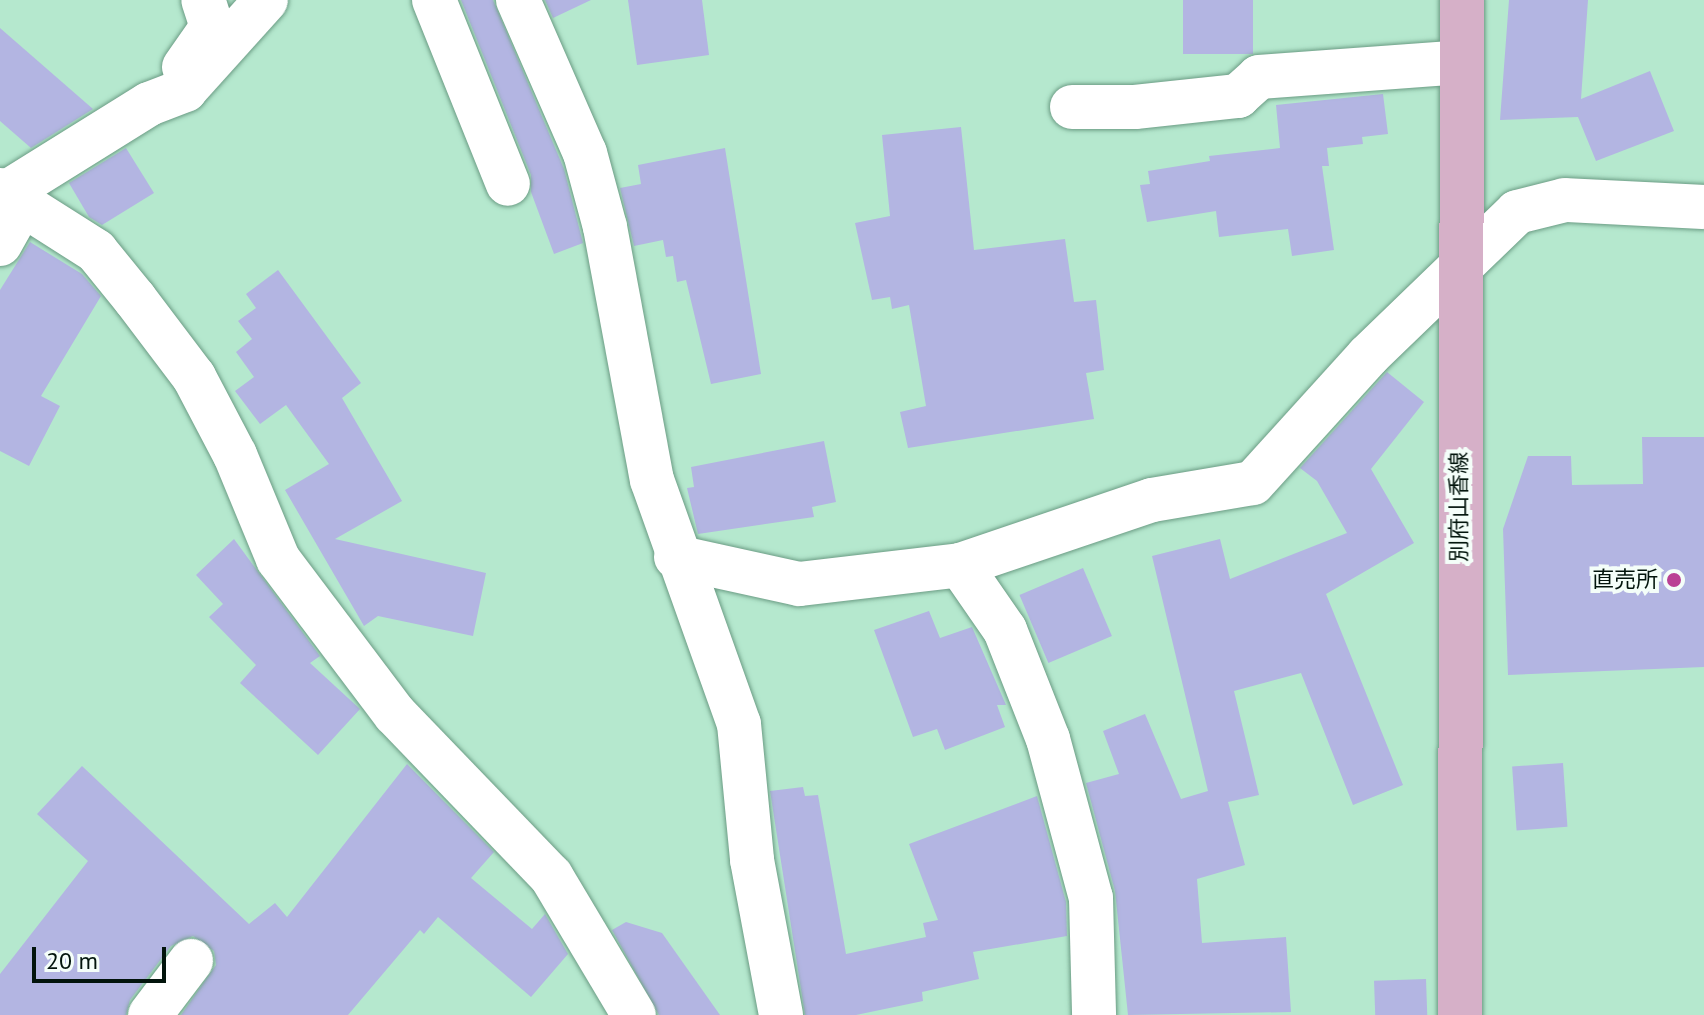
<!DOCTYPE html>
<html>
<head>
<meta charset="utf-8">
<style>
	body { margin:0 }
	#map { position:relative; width:1704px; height:1015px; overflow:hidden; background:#b5e8ce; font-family:"PT Sans","Noto Sans JP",sans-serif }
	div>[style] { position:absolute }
	.building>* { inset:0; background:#b3b5e2; transform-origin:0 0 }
	.roads { filter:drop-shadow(0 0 2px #6b9c84) drop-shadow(0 0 2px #6b9c84) }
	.minor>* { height:44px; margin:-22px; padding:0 22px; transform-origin:22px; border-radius:22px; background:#fff }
	.major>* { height:44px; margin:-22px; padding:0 22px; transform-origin:22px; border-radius:22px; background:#d6b0c8 }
	.dots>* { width:22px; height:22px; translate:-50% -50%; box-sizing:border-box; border:4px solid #f4fef9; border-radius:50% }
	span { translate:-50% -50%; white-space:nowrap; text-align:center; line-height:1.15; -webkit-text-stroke:8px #f4fef9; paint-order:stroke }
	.street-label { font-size:22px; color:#02140c }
	.poi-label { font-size:22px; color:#02140c }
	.right { translate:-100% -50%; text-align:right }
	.scale { position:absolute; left:32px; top:947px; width:134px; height:36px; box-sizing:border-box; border:4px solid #02140c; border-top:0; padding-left:10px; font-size:24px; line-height:28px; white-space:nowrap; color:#02140c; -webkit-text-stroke:6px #f4fef9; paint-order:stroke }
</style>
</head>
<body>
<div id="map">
	<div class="building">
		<div style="clip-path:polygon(461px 0,493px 0,564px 169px,583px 243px,554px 254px,531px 192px,531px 175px)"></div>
		<div style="clip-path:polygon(545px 0,591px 0,553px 18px)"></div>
		<div style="clip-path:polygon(628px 0,702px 0,709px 55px,637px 65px)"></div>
		<div style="left:1183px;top:0;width:70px;height:54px"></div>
		<div style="clip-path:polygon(1509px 0,1588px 0,1581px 99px,1650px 71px,1674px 131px,1596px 161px,1578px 117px,1500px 120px)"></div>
		<div style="clip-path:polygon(0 28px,93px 109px,31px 148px,0 121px)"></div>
		<div style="clip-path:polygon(1383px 94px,1388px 134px,1362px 137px,1363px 144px,1327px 148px,1329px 166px,1322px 166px,1334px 250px,1292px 256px,1288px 229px,1219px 237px,1216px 211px,1147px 222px,1140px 185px,1150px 184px,1148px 171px,1210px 161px,1209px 156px,1280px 148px,1276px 105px)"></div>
		<div style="clip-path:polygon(961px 127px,974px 250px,1065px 239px,1074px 302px,1096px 300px,1104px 370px,1086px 373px,1094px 419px,908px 448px,900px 412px,926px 406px,909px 305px,892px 309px,890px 297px,872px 300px,855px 223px,890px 216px,882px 135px)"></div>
		<div style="clip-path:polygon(126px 148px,154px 193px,102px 225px,89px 217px,69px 183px)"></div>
		<div style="clip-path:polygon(725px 148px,761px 374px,711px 384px,686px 280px,677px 282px,673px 256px,666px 257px,663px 240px,634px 246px,620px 188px,641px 184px,638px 165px)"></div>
		<div style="clip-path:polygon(30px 242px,82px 274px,101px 296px,41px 396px,60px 406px,29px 466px,0 451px,0 290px)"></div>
		<div style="clip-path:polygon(278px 270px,361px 383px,342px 398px,402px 501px,335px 539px,486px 573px,473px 636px,378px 616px,364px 626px,285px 490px,329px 464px,286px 405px,260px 424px,235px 391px,254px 377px,236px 352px,252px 339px,238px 321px,256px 308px,246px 294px)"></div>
		<div style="clip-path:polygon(1387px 372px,1424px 402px,1371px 469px,1414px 543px,1326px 594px,1403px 785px,1353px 805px,1301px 673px,1234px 691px,1259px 795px,1228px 802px,1245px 865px,1197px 879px,1202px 943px,1286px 937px,1291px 1012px,1128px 1015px,1115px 891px,1086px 783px,1119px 774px,1103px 731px,1145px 714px,1181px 799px,1208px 791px,1152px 556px,1220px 539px,1230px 579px,1347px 533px,1317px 481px,1300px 468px)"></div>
		<div style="clip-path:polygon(1642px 437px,1704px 437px,1704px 667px,1508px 675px,1503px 529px,1528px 456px,1571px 456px,1572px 485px,1643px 484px)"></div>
		<div style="clip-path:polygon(824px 441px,836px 502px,812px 507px,814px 517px,698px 534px,687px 488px,694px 487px,691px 467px)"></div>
		<div style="clip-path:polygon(234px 539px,320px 656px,310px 663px,360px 709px,318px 755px,240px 683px,256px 665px,209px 617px,223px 604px,196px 575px)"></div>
		<div style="left:1083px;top:568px;width:74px;height:69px;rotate:67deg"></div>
		<div style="clip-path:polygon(929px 611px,940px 638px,972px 627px,1006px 705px,997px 705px,1005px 727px,945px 750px,937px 729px,913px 737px,874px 630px)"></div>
		<div style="left:1563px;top:763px;width:64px;height:51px;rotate:86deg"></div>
		<div style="clip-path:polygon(407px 764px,494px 852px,471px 878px,532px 929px,545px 914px,568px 954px,531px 997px,438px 917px,424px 934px,420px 930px,348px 1015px,181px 1015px,216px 965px,214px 951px,193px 936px,171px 946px,130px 1000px,126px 1015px,0 1015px,0 974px,88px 861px,37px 814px,82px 766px,249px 924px,275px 903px,287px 917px)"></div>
		<div style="clip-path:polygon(803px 787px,805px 796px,818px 795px,846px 954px,926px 937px,923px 923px,938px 920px,909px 844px,1037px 796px,1066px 902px,1067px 936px,973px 952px,979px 979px,922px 992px,923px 1001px,856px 1015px,805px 1015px,770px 791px)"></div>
		<div style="clip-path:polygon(626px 922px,662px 933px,720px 1015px,659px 1015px,612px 930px)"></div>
		<div style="left:1426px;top:979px;width:36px;height:52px;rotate:88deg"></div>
	</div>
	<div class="roads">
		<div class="minor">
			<div style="left:434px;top:0;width:198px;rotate:68.1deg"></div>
			<div style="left:518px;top:0;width:167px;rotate:66.4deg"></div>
			<div style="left:585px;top:153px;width:77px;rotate:74.9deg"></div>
			<div style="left:605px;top:227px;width:257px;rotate:79.5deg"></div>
			<div style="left:652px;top:480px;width:259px;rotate:70.4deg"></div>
			<div style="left:739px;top:724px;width:137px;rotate:84.5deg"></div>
			<div style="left:752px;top:860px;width:158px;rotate:79.4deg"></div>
			<div style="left:184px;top:67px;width:49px;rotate:-55deg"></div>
			<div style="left:212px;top:27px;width:28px;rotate:-108deg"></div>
			<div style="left:1072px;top:107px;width:63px"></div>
			<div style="left:1135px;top:107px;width:104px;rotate:-6.1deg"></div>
			<div style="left:1238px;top:96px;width:28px;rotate:-42deg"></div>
			<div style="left:1259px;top:77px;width:203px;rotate:-4.2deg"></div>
			<div style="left:0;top:190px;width:114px;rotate:32.4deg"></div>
			<div style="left:96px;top:251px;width:62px;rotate:50.9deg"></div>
			<div style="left:135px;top:299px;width:98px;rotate:52.9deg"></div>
			<div style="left:194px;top:377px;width:88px;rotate:62.3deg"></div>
			<div style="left:235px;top:455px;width:113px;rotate:67.5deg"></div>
			<div style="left:278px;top:559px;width:194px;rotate:53deg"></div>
			<div style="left:395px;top:714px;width:225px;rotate:46.1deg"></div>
			<div style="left:551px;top:876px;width:162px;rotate:59.2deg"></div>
			<div style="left:6px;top:193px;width:168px;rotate:-31.9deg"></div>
			<div style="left:149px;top:104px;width:39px;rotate:-21deg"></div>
			<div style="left:185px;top:90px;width:121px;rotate:-48deg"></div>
			<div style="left:0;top:244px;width:47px;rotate:-60.7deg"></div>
			<div style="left:676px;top:557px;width:126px;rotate:12.4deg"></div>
			<div style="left:799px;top:584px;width:162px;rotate:-6.7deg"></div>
			<div style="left:960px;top:565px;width:203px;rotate:-18.7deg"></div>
			<div style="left:1152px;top:500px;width:102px;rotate:-9.6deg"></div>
			<div style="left:1253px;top:483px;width:171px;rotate:-47.8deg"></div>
			<div style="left:1368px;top:356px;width:207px;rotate:-44deg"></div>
			<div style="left:1517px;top:212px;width:49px;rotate:-14deg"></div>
			<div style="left:1565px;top:200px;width:139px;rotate:2.9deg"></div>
			<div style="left:960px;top:565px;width:79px;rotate:55.3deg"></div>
			<div style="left:1005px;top:630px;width:117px;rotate:68.5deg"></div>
			<div style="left:1048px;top:739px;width:165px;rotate:74.9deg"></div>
			<div style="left:1091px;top:898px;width:117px;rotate:88.5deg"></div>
			<div style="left:150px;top:1015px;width:68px;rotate:-52.8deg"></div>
		</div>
		<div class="major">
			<div style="left:1460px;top:1015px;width:1015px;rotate:-89.89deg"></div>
		</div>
	</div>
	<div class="dots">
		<div style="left:1674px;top:580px;background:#ba4194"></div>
	</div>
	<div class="street-label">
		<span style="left:1459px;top:507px;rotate:-90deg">別府山香線</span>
	</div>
	<div class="poi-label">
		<span class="right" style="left:1658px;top:580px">直売所</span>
	</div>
	<div class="scale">20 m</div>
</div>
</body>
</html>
